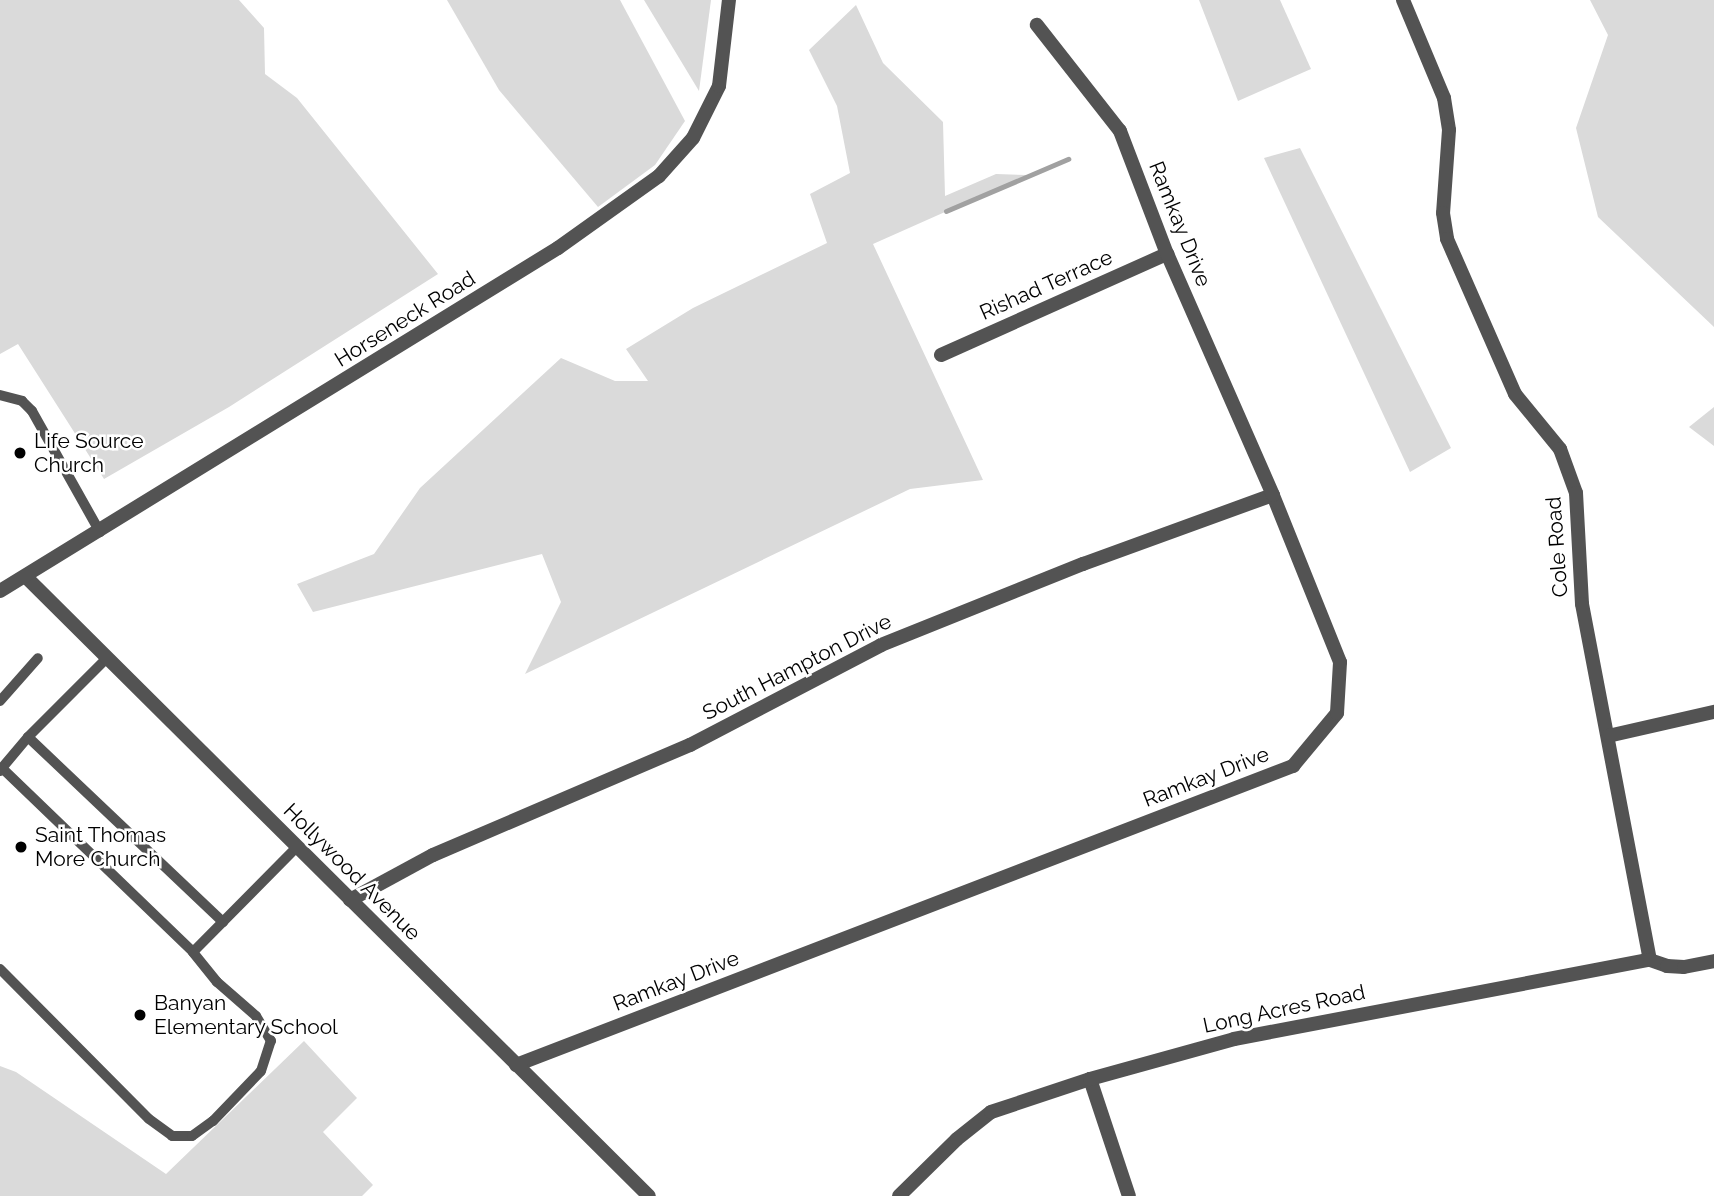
<!DOCTYPE html>
<html>
<head>
<meta charset="utf-8">
<style>
	body { margin:0 }
	#map { position:relative; width:1714px; height:1196px; overflow:hidden; background:#fff; font-family:Raleway,sans-serif }
	div>[style] { position:absolute }
	.green>* { inset:0; background:#dadada }
	.stream>* { height:5px; margin:-2.5px; padding:0 2.5px; transform-origin:2.5px; border-radius:2.5px; background:#a1a1a1 }
	.service>* { height:10px; margin:-5px; padding:0 5px; transform-origin:5px; border-radius:5px; background:#535353 }
	.minor>* { height:14px; margin:-7px; padding:0 7px; transform-origin:7px; border-radius:7px; background:#535353 }
	.tertiary>* { height:14px; margin:-7px; padding:0 7px; transform-origin:7px; border-radius:7px; background:#535353 }
	.dots>* { width:19px; height:19px; translate:-50% -50%; box-sizing:border-box; border:4px solid #fff; border-radius:50% }
	span { translate:-50% -50%; white-space:nowrap; text-align:center; line-height:1.15; -webkit-text-stroke:5px #fff; paint-order:stroke }
	.street-label { font-size:21px; color:#000 }
	.poi-label { font-size:21px; color:#000 }
	.left { translate:0 -50%; text-align:left }
</style>
</head>
<body>
<div id="map">
	<div class="green">
		<div style="clip-path:polygon(0 0,239px 0,264px 28px,265px 74px,297px 98px,438px 274px,229px 407px,104px 479px,18px 344px,0 354px)"></div>
		<div style="clip-path:polygon(447px 0,620px 0,685px 121px,655px 165px,598px 207px,499px 90px)"></div>
		<div style="clip-path:polygon(644px 0,711px 0,699px 91px)"></div>
		<div style="clip-path:polygon(1199px 0,1280px 0,1311px 69px,1238px 101px)"></div>
		<div style="clip-path:polygon(1590px 0,1714px 0,1714px 327px,1598px 217px,1576px 128px,1608px 35px)"></div>
		<div style="clip-path:polygon(856px 5px,883px 63px,943px 122px,945px 196px,996px 174px,1028px 175px,873px 244px,983px 480px,910px 489px,525px 674px,561px 602px,542px 554px,313px 612px,297px 584px,374px 554px,420px 488px,561px 358px,615px 381px,648px 381px,626px 349px,693px 308px,827px 243px,810px 194px,850px 173px,837px 106px,809px 50px)"></div>
		<div style="clip-path:polygon(1300px 148px,1451px 448px,1410px 472px,1264px 158px)"></div>
		<div style="clip-path:polygon(1714px 407px,1714px 446px,1689px 427px)"></div>
		<div style="clip-path:polygon(304px 1041px,357px 1098px,323px 1132px,373px 1185px,362px 1196px,0 1196px,0 1066px,16px 1072px,166px 1174px)"></div>
	</div>
	<div class="stream">
		<div style="left:946px;top:211px;width:133px;rotate:-23.1deg"></div>
	</div>
	<div class="service">
		<div style="left:0;top:395px;width:23px;rotate:15deg"></div>
		<div style="left:22px;top:401px;width:14px;rotate:45deg"></div>
		<div style="left:32px;top:411px;width:139px;rotate:60.7deg"></div>
		<div style="left:0;top:701px;width:57px;rotate:-48.5deg"></div>
		<div style="left:28px;top:737px;width:112px;rotate:-45deg"></div>
		<div style="left:2px;top:768px;width:40px;rotate:-50deg"></div>
		<div style="left:28px;top:737px;width:269px;rotate:43.5deg"></div>
		<div style="left:0;top:771px;width:4px;rotate:-56deg"></div>
		<div style="left:2px;top:768px;width:265px;rotate:43.9deg"></div>
		<div style="left:193px;top:952px;width:148px;rotate:-45.3deg"></div>
		<div style="left:0;top:969px;width:211px;rotate:45.2deg"></div>
		<div style="left:149px;top:1119px;width:29px;rotate:36deg"></div>
		<div style="left:172px;top:1136px;width:20px"></div>
		<div style="left:192px;top:1136px;width:26px;rotate:-36deg"></div>
		<div style="left:213px;top:1121px;width:69px;rotate:-46.2deg"></div>
		<div style="left:261px;top:1071px;width:32px;rotate:-72deg"></div>
		<div style="left:271px;top:1041px;width:29px;rotate:-121deg"></div>
		<div style="left:256px;top:1016px;width:52px;rotate:-138.9deg"></div>
		<div style="left:217px;top:982px;width:38px;rotate:-129deg"></div>
	</div>
	<div class="minor">
		<div style="left:1403px;top:0;width:106px;rotate:67.3deg"></div>
		<div style="left:1444px;top:98px;width:32px;rotate:81deg"></div>
		<div style="left:1449px;top:130px;width:83px;rotate:94.1deg"></div>
		<div style="left:1443px;top:213px;width:26px;rotate:81deg"></div>
		<div style="left:1447px;top:239px;width:169px;rotate:66.3deg"></div>
		<div style="left:1515px;top:394px;width:71px;rotate:50.7deg"></div>
		<div style="left:1560px;top:449px;width:47px;rotate:70deg"></div>
		<div style="left:1576px;top:493px;width:111px;rotate:86.9deg"></div>
		<div style="left:1582px;top:604px;width:362px;rotate:79.2deg"></div>
		<div style="left:941px;top:355px;width:248px;rotate:-24.1deg"></div>
		<div style="left:1608px;top:736px;width:109px;rotate:-12.8deg"></div>
		<div style="left:350px;top:900px;width:94px;rotate:-28.5deg"></div>
		<div style="left:433px;top:855px;width:280px;rotate:-23.2deg"></div>
		<div style="left:690px;top:745px;width:216px;rotate:-27.6deg"></div>
		<div style="left:881px;top:645px;width:218px;rotate:-21.9deg"></div>
		<div style="left:1083px;top:564px;width:202px;rotate:-20deg"></div>
		<div style="left:516px;top:1065px;width:833px;rotate:-21.05deg"></div>
		<div style="left:1293px;top:766px;width:69px;rotate:-50.3deg"></div>
		<div style="left:1337px;top:713px;width:51px;rotate:-86.6deg"></div>
		<div style="left:1340px;top:662px;width:180px;rotate:-111.9deg"></div>
		<div style="left:1273px;top:495px;width:263px;rotate:-113.7deg"></div>
		<div style="left:1167px;top:254px;width:132px;rotate:-110.9deg"></div>
		<div style="left:1120px;top:131px;width:135px;rotate:-128.1deg"></div>
		<div style="left:1090px;top:1079px;width:123px;rotate:71.6deg"></div>
		<div style="left:899px;top:1196px;width:81px;rotate:-44.5deg"></div>
		<div style="left:957px;top:1139px;width:43px;rotate:-38.5deg"></div>
		<div style="left:991px;top:1112px;width:104px;rotate:-18.4deg"></div>
		<div style="left:1090px;top:1079px;width:149px;rotate:-15.5deg"></div>
		<div style="left:1234px;top:1039px;width:423px;rotate:-10.8deg"></div>
		<div style="left:1650px;top:960px;width:18px;rotate:19deg"></div>
		<div style="left:1667px;top:966px;width:17px;rotate:3deg"></div>
		<div style="left:1684px;top:967px;width:31px;rotate:-11deg"></div>
	</div>
	<div class="tertiary">
		<div style="left:26px;top:577px;width:878px;rotate:44.82deg"></div>
		<div style="left:0;top:591px;width:655px;rotate:-31.58deg"></div>
		<div style="left:558px;top:248px;width:124px;rotate:-35.5deg"></div>
		<div style="left:659px;top:176px;width:51px;rotate:-48.2deg"></div>
		<div style="left:693px;top:138px;width:58px;rotate:-63.4deg"></div>
		<div style="left:719px;top:86px;width:87px;rotate:-83.4deg"></div>
	</div>
	<div class="dots">
		<div style="left:20px;top:453px;background:#000"></div>
		<div style="left:21px;top:847px;background:#000"></div>
		<div style="left:140px;top:1015px;background:#000"></div>
	</div>
	<div class="street-label">
		<span style="left:1180px;top:224px;rotate:68deg">Ramkay Drive</span>
		<span style="left:1046px;top:285px;rotate:-24deg">Rishad Terrace</span>
		<span style="left:405px;top:319px;rotate:-32deg">Horseneck Road</span>
		<span style="left:1557px;top:547px;rotate:-94deg">Cole Road</span>
		<span style="left:797px;top:667px;rotate:-27deg">South Hampton Drive</span>
		<span style="left:1206px;top:777px;rotate:-21deg">Ramkay Drive</span>
		<span style="left:352px;top:872px;rotate:45deg">Hollywood Avenue</span>
		<span style="left:676px;top:981px;rotate:-21deg">Ramkay Drive</span>
		<span style="left:1284px;top:1009px;rotate:-12deg">Long Acres Road</span>
	</div>
	<div class="poi-label">
		<span class="left" style="left:34px;top:453px">Life Source<br>Church</span>
		<span class="left" style="left:35px;top:847px">Saint Thomas<br>More Church</span>
		<span class="left" style="left:154px;top:1015px">Banyan<br>Elementary School</span>
	</div>
</div>
</body>
</html>
